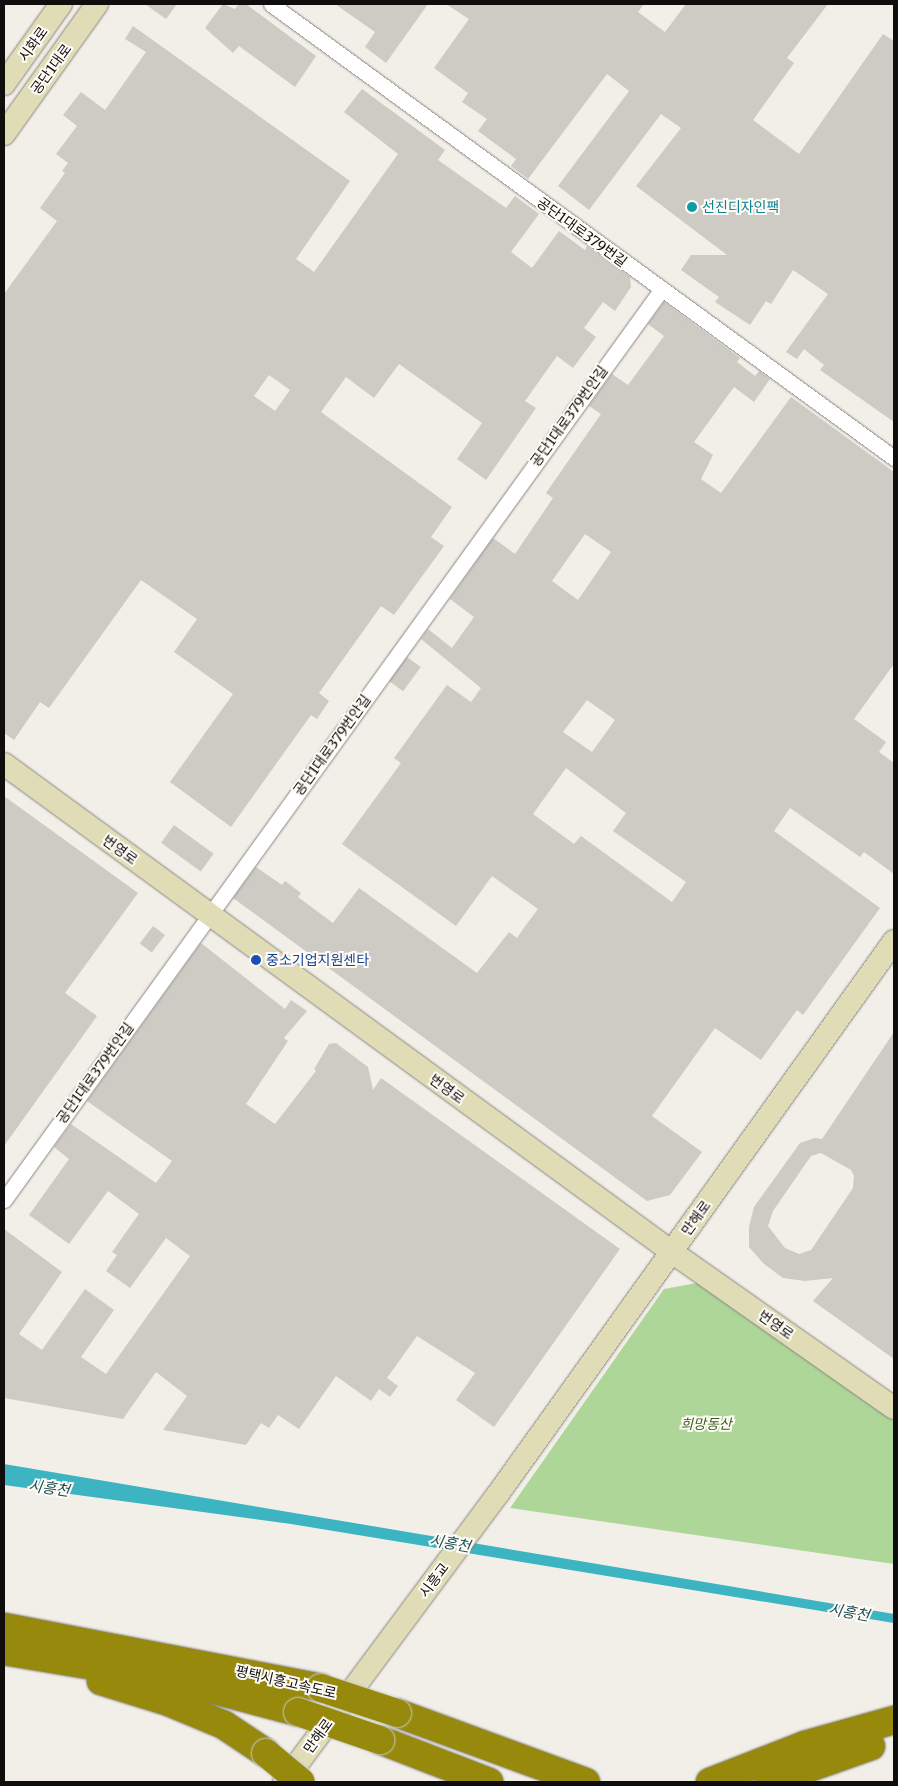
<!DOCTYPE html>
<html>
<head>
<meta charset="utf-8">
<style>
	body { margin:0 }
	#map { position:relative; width:898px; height:1786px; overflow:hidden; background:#f2eee8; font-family:Merriweather,"Noto Sans KR",serif }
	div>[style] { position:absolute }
	.green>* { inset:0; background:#aed698 }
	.water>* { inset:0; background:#3cb4c1 }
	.building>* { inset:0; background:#cecac4; transform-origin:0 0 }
	.roads { filter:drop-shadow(0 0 1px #898580) drop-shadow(0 0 1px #898580) }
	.street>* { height:15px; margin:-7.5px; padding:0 7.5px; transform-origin:7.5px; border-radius:7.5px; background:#fff }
	.secondary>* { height:22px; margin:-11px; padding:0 11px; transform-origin:11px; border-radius:11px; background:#e0dcb6 }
	.highway>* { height:28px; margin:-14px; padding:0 14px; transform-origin:14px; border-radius:14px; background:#97890c }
	.bridges { filter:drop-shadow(0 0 1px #cacaca) drop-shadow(0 0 1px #cacaca) }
	.highway-bridge>* { height:28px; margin:-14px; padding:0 14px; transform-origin:14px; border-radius:14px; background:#97890c }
	.dots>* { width:14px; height:14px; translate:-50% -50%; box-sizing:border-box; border:2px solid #fffbf6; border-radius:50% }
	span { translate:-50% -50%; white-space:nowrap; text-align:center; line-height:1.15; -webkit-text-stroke:4px #fffbf6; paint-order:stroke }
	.street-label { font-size:14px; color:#0f0e0c }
	.culture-label { font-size:14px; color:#0d838f }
	.left { translate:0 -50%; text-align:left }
	.transit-label { font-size:14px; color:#164399 }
	.park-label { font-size:14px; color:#37601b; font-style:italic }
	.water-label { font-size:15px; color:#1a4d53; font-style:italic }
	.frame { position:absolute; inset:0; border:5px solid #0f0e0c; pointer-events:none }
</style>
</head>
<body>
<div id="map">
	<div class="green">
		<div style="clip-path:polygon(697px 1283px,894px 1421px,894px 1564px,510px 1508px,664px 1289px)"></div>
	</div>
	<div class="water">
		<div style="clip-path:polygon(4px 1464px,894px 1614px,894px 1623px,291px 1524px,4px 1485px)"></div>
	</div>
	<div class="building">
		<div style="clip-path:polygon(145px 4px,177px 4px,166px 19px)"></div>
		<div style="clip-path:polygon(223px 4px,235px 9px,239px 4px,246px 4px,316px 56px,295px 87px,239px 46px,233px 53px,205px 28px)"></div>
		<div style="clip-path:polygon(335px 4px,428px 4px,386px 63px,365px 47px,375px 32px)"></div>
		<div style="clip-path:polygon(446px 4px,644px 4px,638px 12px,665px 32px,686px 4px,828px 4px,787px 58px,794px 63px,753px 120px,799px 154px,883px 34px,894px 41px,894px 422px,820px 370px,824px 365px,804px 349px,797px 359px,786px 352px,828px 294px,793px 270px,771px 304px,766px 301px,750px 325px,715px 302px,719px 297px,681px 270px,691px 255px,727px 255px,636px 186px,681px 128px,661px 114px,589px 210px,558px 186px,629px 91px,607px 74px,528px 179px,511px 166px,516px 159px,478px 131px,487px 119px,462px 102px,468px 93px,434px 68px,469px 19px)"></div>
		<div style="clip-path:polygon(evenodd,133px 26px,350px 181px,296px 259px,314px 272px,398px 154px,344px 112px,362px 89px,445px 150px,438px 160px,506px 208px,515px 196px,539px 214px,511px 252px,532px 268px,559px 231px,585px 250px,587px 246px,630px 277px,631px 287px,615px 311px,603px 302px,584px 328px,596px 337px,573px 368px,557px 356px,525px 401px,536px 408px,486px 480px,457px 459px,482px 423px,399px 364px,374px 398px,346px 377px,321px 412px,452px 507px,431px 537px,444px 546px,394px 615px,381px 606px,319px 693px,329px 701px,317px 719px,311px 715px,231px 827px,170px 782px,233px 694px,174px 652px,197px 619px,141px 580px,49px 708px,40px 702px,14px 740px,4px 733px,4px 294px,57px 221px,40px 208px,65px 173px,62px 171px,68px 163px,56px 154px,77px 126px,63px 115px,81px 92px,105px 110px,146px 52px,125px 39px,133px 26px,269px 375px,290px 390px,275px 411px,254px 396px,269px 375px)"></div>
		<div style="clip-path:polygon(evenodd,664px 302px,740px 358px,737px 362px,755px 376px,759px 371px,770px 379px,754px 402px,734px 387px,694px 442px,713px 455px,701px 479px,721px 493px,791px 397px,894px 472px,894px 664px,854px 719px,886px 742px,879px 752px,894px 763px,894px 874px,864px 852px,860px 857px,790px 808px,774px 831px,880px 908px,803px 1015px,797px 1010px,761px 1060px,715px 1028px,652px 1116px,702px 1152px,670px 1195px,647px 1201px,233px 898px,256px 867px,282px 885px,285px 881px,301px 893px,298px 897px,333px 923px,359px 888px,477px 973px,509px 932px,517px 938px,526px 925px,538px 909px,492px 876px,456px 926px,342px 844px,401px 763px,394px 758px,447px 685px,471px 702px,481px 688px,421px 639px,428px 629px,452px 648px,474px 617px,450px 599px,493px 538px,515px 554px,553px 498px,546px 493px,601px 414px,589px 406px,612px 374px,628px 385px,664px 336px,648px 324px,664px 302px,585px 534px,611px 552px,578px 600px,552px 581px,585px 534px,664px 302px,587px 700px,615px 720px,592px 752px,563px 732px,587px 700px,664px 302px,566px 768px,626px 813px,613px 831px,686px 882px,672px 902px,581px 836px,574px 844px,533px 814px,566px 768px)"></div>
		<div style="left:407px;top:657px;width:17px;height:30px;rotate:36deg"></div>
		<div style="clip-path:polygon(4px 796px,138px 893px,65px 993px,97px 1016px,4px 1146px)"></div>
		<div style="left:174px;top:825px;width:49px;height:22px;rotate:36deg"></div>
		<div style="left:153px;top:926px;width:15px;height:22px;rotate:37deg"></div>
		<div style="clip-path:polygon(201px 943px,285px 1009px,291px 1000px,307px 1011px,284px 1038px,288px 1041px,246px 1104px,275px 1124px,316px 1071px,314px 1069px,329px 1044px,336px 1043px,368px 1067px,373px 1090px,381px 1078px,620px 1249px,494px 1427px,456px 1400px,475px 1373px,417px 1336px,387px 1378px,398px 1386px,390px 1397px,379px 1389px,371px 1401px,336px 1376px,299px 1429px,278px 1415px,269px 1428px,261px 1423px,246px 1445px,163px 1430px,187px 1396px,156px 1372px,123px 1419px,4px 1398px,4px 1229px,62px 1272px,19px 1334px,42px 1350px,85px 1289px,114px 1310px,81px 1357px,106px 1374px,190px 1256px,166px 1238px,130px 1288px,106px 1271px,117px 1255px,112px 1252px,139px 1214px,108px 1191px,69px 1244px,29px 1215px,69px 1159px,54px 1147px,71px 1124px,156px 1183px,172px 1161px,87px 1101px)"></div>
		<div style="clip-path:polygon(evenodd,894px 1032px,894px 1359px,813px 1301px,833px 1278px,805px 1281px,783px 1278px,764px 1264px,749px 1247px,749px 1227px,754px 1207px,800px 1143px,815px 1138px,822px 1139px,894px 1032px,821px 1153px,851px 1170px,854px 1176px,853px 1188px,811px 1250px,799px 1254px,785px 1248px,768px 1226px,773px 1211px,811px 1156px,821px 1153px)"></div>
	</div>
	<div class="roads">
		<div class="street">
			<div style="left:271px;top:4px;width:771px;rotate:36.08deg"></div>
			<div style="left:4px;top:1200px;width:1122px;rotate:-54.17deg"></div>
		</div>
		<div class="secondary">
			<div style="left:4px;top:84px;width:98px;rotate:-54.5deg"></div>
			<div style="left:4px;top:134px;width:160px;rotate:-54.4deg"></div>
			<div style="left:4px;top:764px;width:827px;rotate:36.15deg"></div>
			<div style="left:672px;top:1252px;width:271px;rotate:35.1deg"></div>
			<div style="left:284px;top:1782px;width:359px;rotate:-53.4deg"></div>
			<div style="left:498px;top:1494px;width:680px;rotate:-54.39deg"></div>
		</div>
		<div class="highway">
			<div style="left:4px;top:1627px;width:323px;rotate:10.9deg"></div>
			<div style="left:4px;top:1651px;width:171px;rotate:9.4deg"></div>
			<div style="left:173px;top:1679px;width:129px;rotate:14.8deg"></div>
			<div style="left:101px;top:1681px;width:71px;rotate:17.2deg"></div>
			<div style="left:169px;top:1702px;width:60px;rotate:22.7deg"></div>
			<div style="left:224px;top:1725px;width:50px;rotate:33.7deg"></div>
			<div style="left:397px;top:1713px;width:201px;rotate:20.1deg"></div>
			<div style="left:380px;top:1740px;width:117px;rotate:21.1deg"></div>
			<div style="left:710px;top:1782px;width:102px;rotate:-21.3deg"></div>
			<div style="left:805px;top:1745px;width:92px;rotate:-15.7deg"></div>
			<div style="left:769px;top:1782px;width:108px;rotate:-19.4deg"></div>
		</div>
	</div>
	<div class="bridges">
		<div class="highway-bridge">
			<div style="left:321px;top:1688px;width:80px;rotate:18.2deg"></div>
			<div style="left:298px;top:1712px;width:87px;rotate:18.9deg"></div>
			<div style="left:266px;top:1753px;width:45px;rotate:39.6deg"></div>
		</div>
	</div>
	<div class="dots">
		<div style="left:692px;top:207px;background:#0f9aa8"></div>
		<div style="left:256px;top:960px;background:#1a4fb4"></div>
	</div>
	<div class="street-label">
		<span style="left:33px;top:44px;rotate:-54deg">시화로</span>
		<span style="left:51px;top:69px;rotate:-54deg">공단1대로</span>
		<span style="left:582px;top:232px;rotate:36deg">공단1대로379번길</span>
		<span style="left:569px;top:416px;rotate:-54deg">공단1대로379번안길</span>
		<span style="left:332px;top:745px;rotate:-54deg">공단1대로379번안길</span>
		<span style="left:120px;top:850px;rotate:36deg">번영로</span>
		<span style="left:95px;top:1073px;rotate:-54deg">공단1대로379번안길</span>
		<span style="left:447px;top:1089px;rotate:36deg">번영로</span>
		<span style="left:696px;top:1218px;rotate:-54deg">만해로</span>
		<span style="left:776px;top:1325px;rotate:35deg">번영로</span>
		<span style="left:434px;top:1580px;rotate:-53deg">시흥교</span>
		<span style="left:286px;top:1682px;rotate:13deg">평택시흥고속도로</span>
		<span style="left:318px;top:1736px;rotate:-54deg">만해로</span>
	</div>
	<div class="culture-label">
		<span class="left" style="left:702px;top:207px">선진디자인팩</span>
	</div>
	<div class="transit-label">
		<span class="left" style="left:266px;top:960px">중소기업지원센타</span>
	</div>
	<div class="park-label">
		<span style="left:706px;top:1424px">희망동산</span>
	</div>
	<div class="water-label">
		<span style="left:49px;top:1488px;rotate:8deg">시흥천</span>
		<span style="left:450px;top:1543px;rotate:10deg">시흥천</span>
		<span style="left:849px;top:1612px;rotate:10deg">시흥천</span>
	</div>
	<div class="frame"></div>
</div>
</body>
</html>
